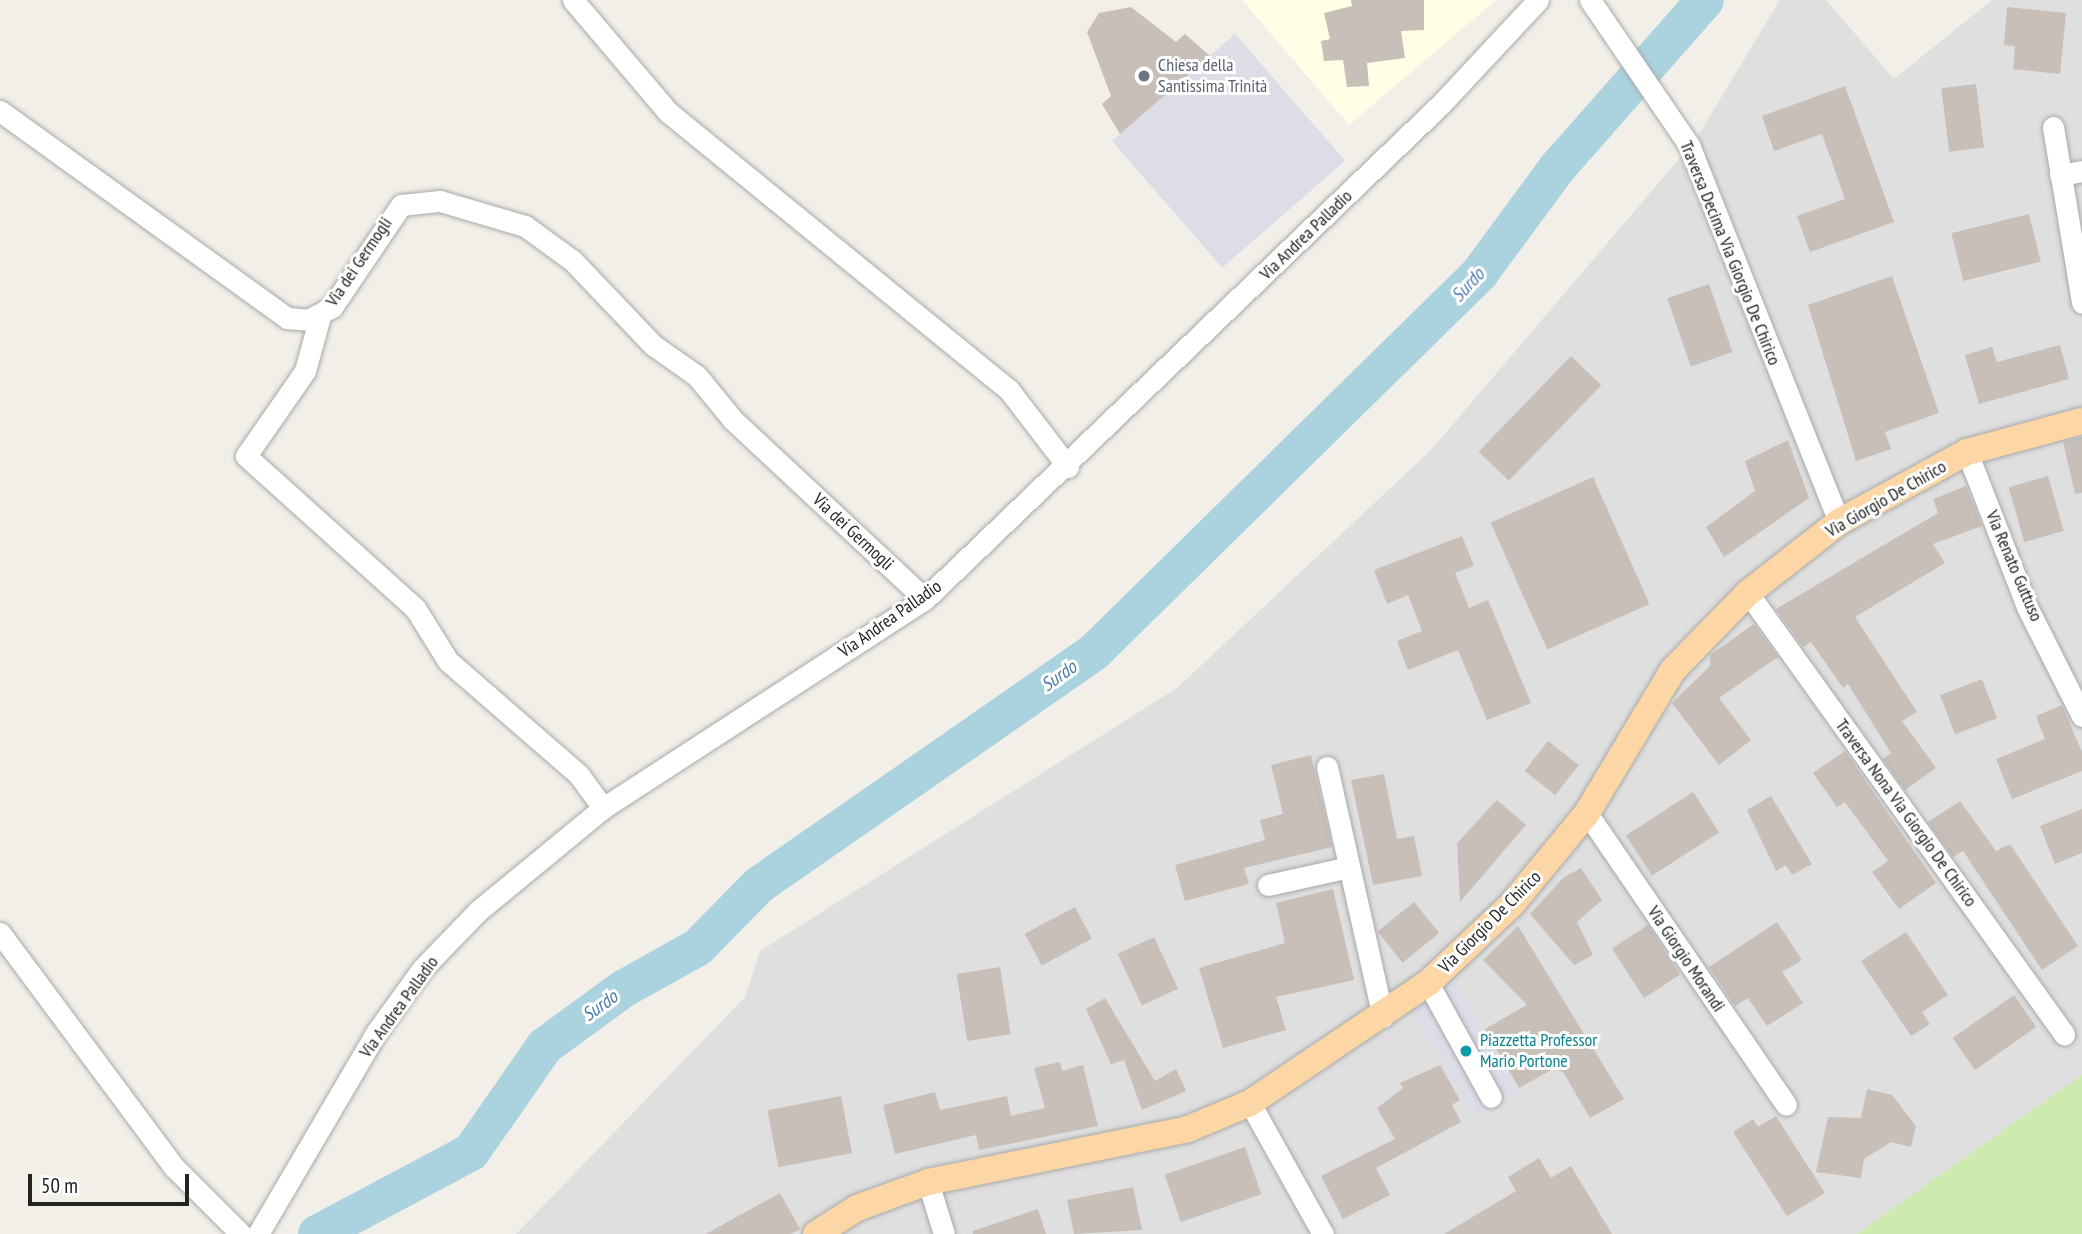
<!DOCTYPE html>
<html>
<head>
<meta charset="utf-8">
<style>
	body { margin:0 }
	#map { position:relative; width:2082px; height:1234px; overflow:hidden; background:#f2efe9; font-family:"PT Sans Narrow",sans-serif }
	div>[style] { position:absolute }
	.residential>* { inset:0; background:#e0dfdf }
	.education>* { inset:0; background:#ffffe5 }
	.grass>* { inset:0; background:#cdebb0 }
	.plaza>* { inset:0; background:#dddde8; transform-origin:0 0 }
	.river>* { height:38px; margin:-19px; padding:0 19px; transform-origin:19px; border-radius:19px; background:#aad3df }
	.building>* { inset:0; background:#c7bfb8; transform-origin:0 0 }
	.roads { filter:drop-shadow(0 0 2px #a9a9a9) drop-shadow(0 0 2px #a9a9a9) }
	.minor>* { height:21px; margin:-10.5px; padding:0 10.5px; transform-origin:10.5px; border-radius:10.5px; background:#fff }
	.major>* { height:26px; margin:-13px; padding:0 13px; transform-origin:13px; border-radius:13px; background:#fcd6a4 }
	.dots>* { width:19px; height:19px; translate:-50% -50%; box-sizing:border-box; border:4px solid #fff; border-radius:50% }
	span { translate:-50% -50%; white-space:nowrap; text-align:center; line-height:1.15; -webkit-text-stroke:6px #fff; paint-order:stroke }
	.worship-label { font-size:18px; color:#5b616d }
	.left { translate:0 -50%; text-align:left }
	.street-label { font-size:18px; color:#222 }
	.culture-label { font-size:18px; color:#0d838f }
	.water-label { font-size:19px; color:#4a7aab; font-style:italic }
	.scale { position:absolute; left:28px; top:1174px; width:161px; height:32px; box-sizing:border-box; border:4px solid #222; border-top:0; padding-left:9px; font-size:21px; line-height:24px; white-space:nowrap; color:#222; -webkit-text-stroke:5px #fff; paint-order:stroke }
</style>
</head>
<body>
<div id="map">
	<div class="residential">
		<div style="clip-path:polygon(1780px 0,1826px 0,1894px 79px,1992px 0,2082px 0,2082px 1234px,516px 1234px,745px 997px,760px 951px,1177px 688px,1431px 450px,1696px 139px)"></div>
	</div>
	<div class="education">
		<div style="clip-path:polygon(1242px 0,1496px 0,1349px 125px)"></div>
	</div>
	<div class="grass">
		<div style="clip-path:polygon(2082px 1075px,2082px 1234px,1857px 1234px,1862px 1230px)"></div>
	</div>
	<div class="plaza">
		<div style="left:1235px;top:34px;width:168px;height:163px;rotate:49deg"></div>
		<div style="left:1453px;top:977px;width:131px;height:52px;rotate:60deg"></div>
	</div>
	<div class="river">
		<div style="left:317px;top:1234px;width:174px;rotate:-28deg"></div>
		<div style="left:471px;top:1152px;width:129px;rotate:-55.1deg"></div>
		<div style="left:545px;top:1046px;width:97px;rotate:-36.2deg"></div>
		<div style="left:623px;top:989px;width:86px;rotate:-29.2deg"></div>
		<div style="left:698px;top:947px;width:87px;rotate:-45.5deg"></div>
		<div style="left:759px;top:885px;width:408px;rotate:-34.8deg"></div>
		<div style="left:1094px;top:652px;width:540px;rotate:-44.47deg"></div>
		<div style="left:1479px;top:274px;width:133px;rotate:-53.6deg"></div>
		<div style="left:1558px;top:167px;width:222px;rotate:-48.6deg"></div>
	</div>
	<div class="building">
		<div style="clip-path:polygon(1351px 0,1424px 0,1424px 30px,1401px 31px,1405px 58px,1367px 63px,1369px 86px,1347px 87px,1343px 60px,1324px 61px,1321px 41px,1330px 39px,1324px 13px,1352px 6px)"></div>
		<div style="clip-path:polygon(1131px 7px,1176px 42px,1185px 34px,1210px 56px,1120px 134px,1102px 104px,1111px 96px,1087px 32px,1099px 13px)"></div>
		<div style="clip-path:polygon(2007px 7px,2066px 13px,2060px 74px,2013px 69px,2015px 46px,2004px 45px)"></div>
		<div style="left:1976px;top:84px;width:64px;height:35px;rotate:83deg"></div>
		<div style="clip-path:polygon(1845px 86px,1894px 222px,1810px 252px,1797px 216px,1845px 199px,1822px 134px,1774px 151px,1762px 116px)"></div>
		<div style="left:2029px;top:214px;width:49px;height:80px;rotate:76deg"></div>
		<div style="clip-path:polygon(1892px 276px,1939px 413px,1885px 432px,1891px 449px,1856px 461px,1808px 305px)"></div>
		<div style="left:1709px;top:284px;width:72px;height:44px;rotate:71deg"></div>
		<div style="clip-path:polygon(2060px 345px,2069px 379px,1979px 404px,1965px 355px,1992px 347px,1997px 362px)"></div>
		<div style="left:1571px;top:356px;width:42px;height:133px;rotate:44deg"></div>
		<div style="clip-path:polygon(2082px 437px,2082px 493px,2075px 494px,2063px 442px)"></div>
		<div style="clip-path:polygon(1788px 440px,1809px 498px,1724px 557px,1706px 527px,1755px 491px,1745px 461px)"></div>
		<div style="left:2048px;top:476px;width:57px;height:41px;rotate:74deg"></div>
		<div style="left:1593px;top:477px;width:139px;height:112px;rotate:66deg"></div>
		<div style="clip-path:polygon(1966px 486px,1982px 526px,1933px 544px,1945px 563px,1855px 617px,1917px 712px,1902px 721px,1936px 768px,1905px 790px,1883px 759px,1891px 753px,1848px 684px,1843px 688px,1811px 642px,1803px 647px,1776px 609px,1938px 513px,1933px 499px)"></div>
		<div style="clip-path:polygon(1462px 536px,1474px 566px,1455px 573px,1469px 608px,1488px 600px,1531px 703px,1487px 720px,1458px 650px,1408px 670px,1397px 641px,1422px 631px,1408px 595px,1387px 604px,1374px 570px)"></div>
		<div style="clip-path:polygon(1754px 624px,1778px 657px,1719px 698px,1751px 740px,1719px 765px,1672px 703px,1710px 666px,1710px 655px)"></div>
		<div style="left:1982px;top:679px;width:42px;height:45px;rotate:69deg"></div>
		<div style="clip-path:polygon(2062px 705px,2082px 752px,2082px 771px,2012px 799px,1996px 759px,2045px 739px,2036px 716px)"></div>
		<div style="left:1548px;top:741px;width:39px;height:38px;rotate:38deg"></div>
		<div style="clip-path:polygon(1845px 751px,1936px 883px,1899px 909px,1872px 872px,1888px 861px,1845px 802px,1837px 807px,1813px 773px)"></div>
		<div style="clip-path:polygon(1311px 755px,1332px 847px,1244px 868px,1249px 884px,1185px 901px,1175px 865px,1265px 840px,1260px 820px,1283px 814px,1271px 765px)"></div>
		<div style="clip-path:polygon(1384px 774px,1397px 839px,1414px 836px,1422px 876px,1373px 885px,1351px 780px)"></div>
		<div style="left:1693px;top:792px;width:48px;height:80px;rotate:57deg"></div>
		<div style="clip-path:polygon(1771px 796px,1812px 864px,1792px 875px,1786px 865px,1776px 871px,1747px 810px)"></div>
		<div style="clip-path:polygon(1497px 800px,1526px 825px,1460px 902px,1457px 843px)"></div>
		<div style="clip-path:polygon(1960px 801px,1996px 851px,2010px 844px,2078px 946px,2042px 970px,1963px 851px,1953px 857px,1928px 822px)"></div>
		<div style="clip-path:polygon(2082px 809px,2082px 853px,2055px 864px,2040px 826px)"></div>
		<div style="clip-path:polygon(1581px 868px,1602px 900px,1577px 922px,1593px 955px,1574px 965px,1530px 914px,1564px 877px)"></div>
		<div style="clip-path:polygon(1333px 889px,1354px 980px,1276px 997px,1286px 1030px,1223px 1048px,1199px 968px,1285px 943px,1276px 903px)"></div>
		<div style="left:1414px;top:902px;width:40px;height:47px;rotate:51deg"></div>
		<div style="left:1075px;top:907px;width:36px;height:57px;rotate:62deg"></div>
		<div style="clip-path:polygon(1777px 922px,1802px 960px,1782px 972px,1803px 1003px,1767px 1026px,1748px 998px,1735px 1006px,1709px 967px)"></div>
		<div style="left:1648px;top:925px;width:59px;height:43px;rotate:57deg"></div>
		<div style="clip-path:polygon(1518px 926px,1624px 1099px,1590px 1118px,1563px 1072px,1553px 1069px,1519px 1088px,1485px 1029px,1527px 1005px,1483px 960px)"></div>
		<div style="clip-path:polygon(1906px 932px,1948px 995px,1922px 1012px,1930px 1024px,1911px 1036px,1861px 961px)"></div>
		<div style="left:1154px;top:937px;width:57px;height:40px;rotate:65deg"></div>
		<div style="left:1000px;top:967px;width:68px;height:44px;rotate:81deg"></div>
		<div style="left:2014px;top:995px;width:39px;height:75px;rotate:55deg"></div>
		<div style="clip-path:polygon(1105px 998px,1155px 1081px,1176px 1069px,1186px 1091px,1142px 1110px,1124px 1060px,1111px 1064px,1086px 1009px)"></div>
		<div style="clip-path:polygon(1060px 1062px,1062px 1071px,1083px 1065px,1098px 1126px,979px 1150px,976px 1135px,895px 1154px,883px 1105px,935px 1092px,940px 1110px,1007px 1096px,1011px 1116px,1045px 1108px,1034px 1068px)"></div>
		<div style="clip-path:polygon(1440px 1065px,1460px 1100px,1452px 1105px,1461px 1122px,1376px 1168px,1390px 1195px,1343px 1219px,1321px 1176px,1395px 1139px,1377px 1108px,1403px 1088px,1400px 1083px)"></div>
		<div style="clip-path:polygon(1867px 1089px,1892px 1095px,1916px 1126px,1911px 1147px,1891px 1142px,1864px 1159px,1861px 1178px,1816px 1172px,1828px 1117px,1861px 1118px)"></div>
		<div style="left:841px;top:1096px;width:58px;height:75px;rotate:79deg"></div>
		<div style="clip-path:polygon(1776px 1116px,1825px 1193px,1787px 1216px,1733px 1132px,1753px 1119px,1758px 1127px)"></div>
		<div style="left:1245px;top:1147px;width:50px;height:85px;rotate:71deg"></div>
		<div style="clip-path:polygon(1539px 1158px,1551px 1178px,1571px 1166px,1612px 1234px,1444px 1234px,1516px 1191px,1508px 1177px)"></div>
		<div style="clip-path:polygon(1133px 1187px,1142px 1230px,1074px 1234px,1067px 1200px)"></div>
		<div style="clip-path:polygon(780px 1193px,800px 1229px,791px 1234px,706px 1234px)"></div>
		<div style="clip-path:polygon(1038px 1209px,1046px 1234px,973px 1234px,973px 1231px)"></div>
	</div>
	<div class="roads">
		<div class="minor">
			<div style="left:573px;top:0;width:147px;rotate:49.7deg"></div>
			<div style="left:668px;top:112px;width:440px;rotate:39.2deg"></div>
			<div style="left:1009px;top:390px;width:97px;rotate:52.5deg"></div>
			<div style="left:1590px;top:0;width:176px;rotate:55.7deg"></div>
			<div style="left:1689px;top:145px;width:406px;rotate:68.3deg"></div>
			<div style="left:0;top:111px;width:354px;rotate:35.8deg"></div>
			<div style="left:287px;top:318px;width:21px;rotate:5deg"></div>
			<div style="left:308px;top:320px;width:27px;rotate:-28deg"></div>
			<div style="left:332px;top:307px;width:123px;rotate:-55.9deg"></div>
			<div style="left:401px;top:205px;width:39px;rotate:-6deg"></div>
			<div style="left:440px;top:201px;width:89px;rotate:16.4deg"></div>
			<div style="left:525px;top:226px;width:59px;rotate:36.1deg"></div>
			<div style="left:573px;top:261px;width:116px;rotate:46.4deg"></div>
			<div style="left:653px;top:345px;width:54px;rotate:35.2deg"></div>
			<div style="left:697px;top:376px;width:57px;rotate:50.7deg"></div>
			<div style="left:733px;top:420px;width:262px;rotate:43deg"></div>
			<div style="left:2053px;top:127px;width:178px;rotate:80.6deg"></div>
			<div style="left:2060px;top:175px;width:22px;rotate:-10deg"></div>
			<div style="left:320px;top:316px;width:57px;rotate:105.3deg"></div>
			<div style="left:305px;top:371px;width:103px;rotate:124.8deg"></div>
			<div style="left:246px;top:456px;width:227px;rotate:42deg"></div>
			<div style="left:415px;top:608px;width:62px;rotate:58.1deg"></div>
			<div style="left:448px;top:661px;width:174px;rotate:41deg"></div>
			<div style="left:579px;top:775px;width:41px;rotate:54deg"></div>
			<div style="left:1967px;top:452px;width:166px;rotate:68.8deg"></div>
			<div style="left:2027px;top:607px;width:122px;rotate:63.2deg"></div>
			<div style="left:1748px;top:593px;width:543px;rotate:54.38deg"></div>
			<div style="left:1327px;top:767px;width:256px;rotate:77.4deg"></div>
			<div style="left:1587px;top:813px;width:353px;rotate:55.7deg"></div>
			<div style="left:1268px;top:885px;width:83px;rotate:-12.5deg"></div>
			<div style="left:0;top:933px;width:292px;rotate:53.4deg"></div>
			<div style="left:174px;top:1167px;width:95px;rotate:45deg"></div>
			<div style="left:1428px;top:983px;width:130px;rotate:61.1deg"></div>
			<div style="left:1250px;top:1103px;width:150px;rotate:60.9deg"></div>
			<div style="left:928px;top:1182px;width:54px;rotate:72.9deg"></div>
			<div style="left:258px;top:1234px;width:233px;rotate:-59.6deg"></div>
			<div style="left:376px;top:1033px;width:79px;rotate:-54.3deg"></div>
			<div style="left:422px;top:969px;width:81px;rotate:-46deg"></div>
			<div style="left:478px;top:911px;width:162px;rotate:-39.5deg"></div>
			<div style="left:603px;top:808px;width:384px;rotate:-33deg"></div>
			<div style="left:925px;top:599px;width:715px;rotate:-43.81deg"></div>
			<div style="left:1441px;top:104px;width:142px;rotate:-47deg"></div>
		</div>
		<div class="major">
			<div style="left:816px;top:1234px;width:49px;rotate:-32.4deg"></div>
			<div style="left:857px;top:1208px;width:76px;rotate:-20.1deg"></div>
			<div style="left:928px;top:1182px;width:265px;rotate:-11.5deg"></div>
			<div style="left:1188px;top:1129px;width:67px;rotate:-22.8deg"></div>
			<div style="left:1250px;top:1103px;width:215px;rotate:-34deg"></div>
			<div style="left:1428px;top:983px;width:115px;rotate:-43.2deg"></div>
			<div style="left:1512px;top:904px;width:118px;rotate:-50.5deg"></div>
			<div style="left:1587px;top:813px;width:167px;rotate:-59deg"></div>
			<div style="left:1673px;top:670px;width:107px;rotate:-45.8deg"></div>
			<div style="left:1748px;top:593px;width:115px;rotate:-38deg"></div>
			<div style="left:1839px;top:522px;width:146px;rotate:-28.7deg"></div>
			<div style="left:1967px;top:452px;width:119px;rotate:-15.1deg"></div>
		</div>
	</div>
	<div class="dots">
		<div style="left:1144px;top:76px;background:#6b7280"></div>
		<div style="left:1466px;top:1051px;background:#0f9aa8"></div>
	</div>
	<div class="worship-label">
		<span class="left" style="left:1158px;top:76px">Chiesa della<br>Santissima Trinità</span>
	</div>
	<div class="street-label">
		<span style="left:1306px;top:235px;rotate:-44deg">Via Andrea Palladio</span>
		<span style="left:1730px;top:253px;rotate:68deg">Traversa Decima Via Giorgio De Chirico</span>
		<span style="left:359px;top:262px;rotate:-56deg">Via dei Germogli</span>
		<span style="left:1886px;top:499px;rotate:-30deg">Via Giorgio De Chirico</span>
		<span style="left:853px;top:532px;rotate:43deg">Via dei Germogli</span>
		<span style="left:2014px;top:566px;rotate:67deg">Via Renato Guttuso</span>
		<span style="left:890px;top:619px;rotate:-35deg">Via Andrea Palladio</span>
		<span style="left:1906px;top:813px;rotate:54deg">Traversa Nona Via Giorgio De Chirico</span>
		<span style="left:1490px;top:922px;rotate:-45deg">Via Giorgio De Chirico</span>
		<span style="left:1686px;top:959px;rotate:56deg">Via Giorgio Morandi</span>
		<span style="left:399px;top:1007px;rotate:-54deg">Via Andrea Palladio</span>
	</div>
	<div class="culture-label">
		<span class="left" style="left:1480px;top:1051px">Piazzetta Professor<br>Mario Portone</span>
	</div>
	<div class="water-label">
		<span style="left:1468px;top:285px;rotate:-47deg">Surdo</span>
		<span style="left:1059px;top:676px;rotate:-35deg">Surdo</span>
		<span style="left:600px;top:1006px;rotate:-36deg">Surdo</span>
	</div>
	<div class="scale">50 m</div>
</div>
</body>
</html>
